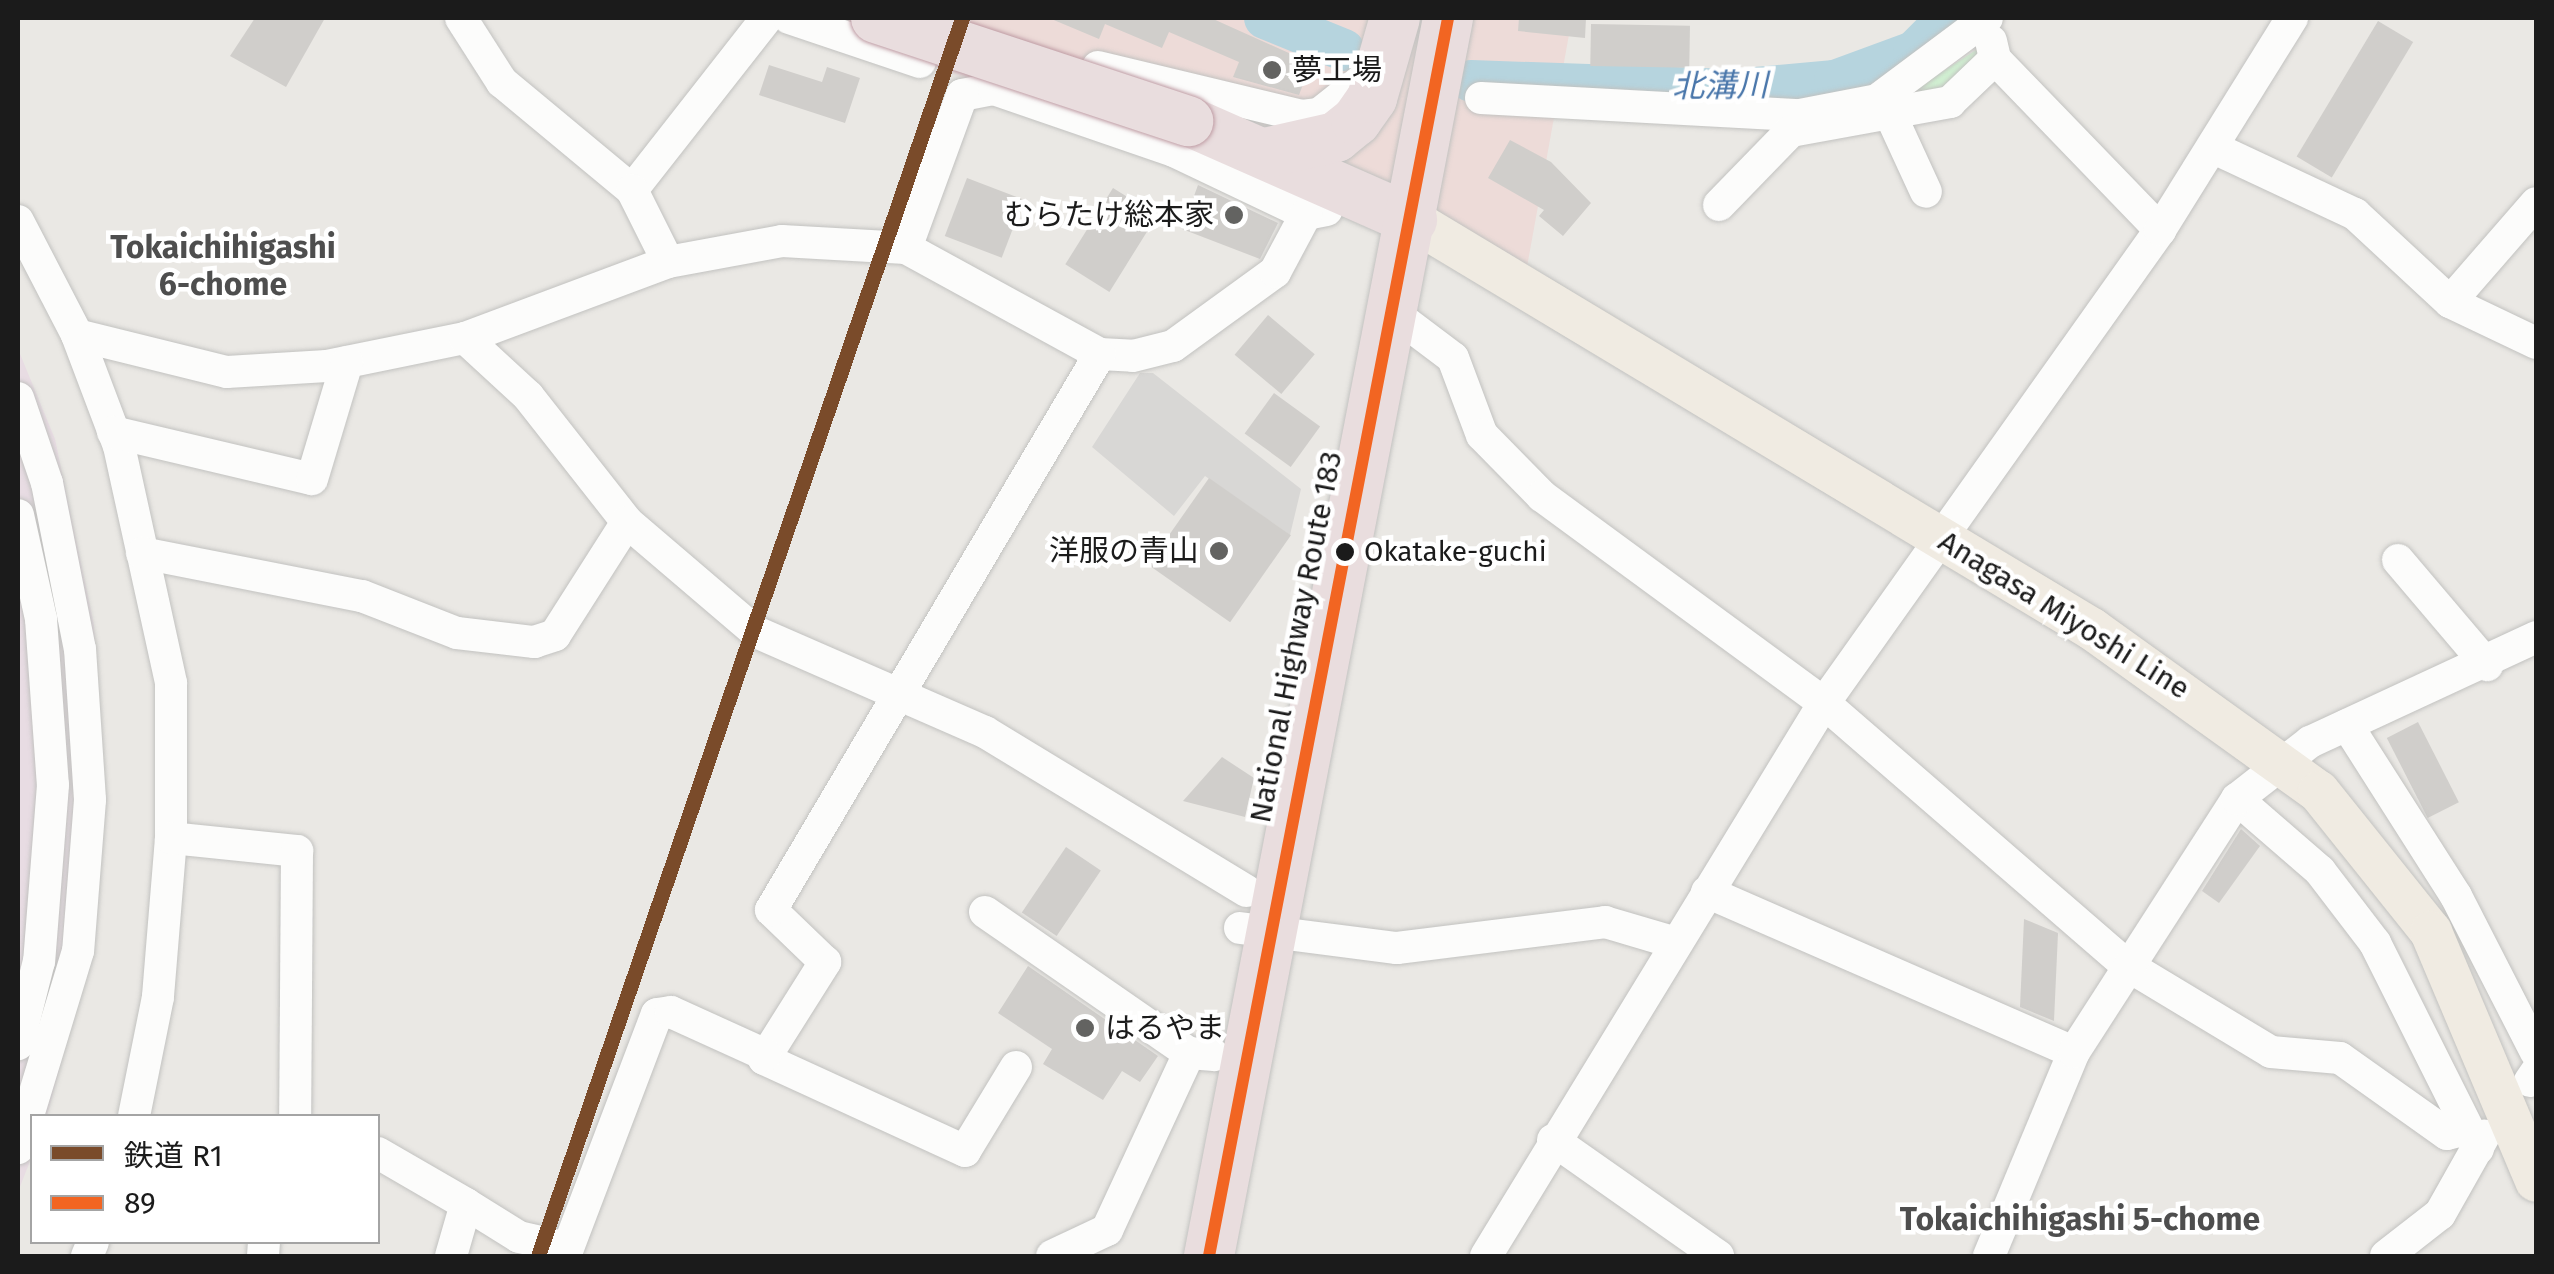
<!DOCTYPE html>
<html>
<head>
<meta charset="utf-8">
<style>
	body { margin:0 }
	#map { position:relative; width:2554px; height:1274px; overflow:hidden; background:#eae8e4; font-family:"Fira Sans","Noto Sans JP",sans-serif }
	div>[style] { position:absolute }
	.commercial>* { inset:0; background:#eddbd8 }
	.industrial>* { inset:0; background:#e8dce3 }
	.religious>* { inset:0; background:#d8d7d5 }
	.park>* { inset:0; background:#d1f1d2 }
	.river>* { height:42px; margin:-21px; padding:0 21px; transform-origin:21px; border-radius:21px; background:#b6d4de }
	.building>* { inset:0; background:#d0cecb; transform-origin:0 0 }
	.roads { filter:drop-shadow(0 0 2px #c2c2c0) drop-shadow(0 0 2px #c2c2c0) }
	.minor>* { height:32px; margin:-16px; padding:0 16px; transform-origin:16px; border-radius:16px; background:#fcfcfb }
	.major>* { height:42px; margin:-21px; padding:0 21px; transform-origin:21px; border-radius:21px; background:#f0ebe2 }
	.highway>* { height:50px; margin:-25px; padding:0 25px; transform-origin:25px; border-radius:25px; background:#e9ddde }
	.bridges { filter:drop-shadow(0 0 2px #bf9ca4) drop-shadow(0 0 2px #bf9ca4) }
	.highway-bridge>* { height:50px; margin:-25px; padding:0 25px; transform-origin:25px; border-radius:25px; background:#e9ddde }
	.bus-1>* { height:12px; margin:-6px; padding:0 6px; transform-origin:6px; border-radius:6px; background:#f26522 }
	.rail-1>* { height:15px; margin:-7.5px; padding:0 7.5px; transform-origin:7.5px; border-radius:7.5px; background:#7a4b2a }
	.dots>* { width:28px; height:28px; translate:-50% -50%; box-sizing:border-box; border:5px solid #fff; border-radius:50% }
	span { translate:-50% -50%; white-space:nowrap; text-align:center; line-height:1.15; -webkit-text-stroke:9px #fff; paint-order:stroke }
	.bus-label { font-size:28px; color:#1b1b1b }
	.left { translate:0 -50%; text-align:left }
	.poi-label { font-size:30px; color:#1b1b1b }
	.right { translate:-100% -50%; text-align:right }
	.street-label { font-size:30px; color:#1b1b1b }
	.water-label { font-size:32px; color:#4976aa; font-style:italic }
	.neighbourhood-label { font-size:32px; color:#4e4e4e; font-weight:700 }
	.frame { position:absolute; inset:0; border:20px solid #1b1b1b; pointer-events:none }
	.legend { position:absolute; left:30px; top:1114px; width:350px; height:130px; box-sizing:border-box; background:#fff; border:2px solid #a4a4a4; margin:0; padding:12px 18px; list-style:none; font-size:30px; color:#1b1b1b }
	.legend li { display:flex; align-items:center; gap:20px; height:50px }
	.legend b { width:50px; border:2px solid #a4a4a4 }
</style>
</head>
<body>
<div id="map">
	<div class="commercial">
		<div style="clip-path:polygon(972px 18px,1572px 18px,1525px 278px,970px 23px)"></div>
	</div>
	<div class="industrial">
		<div style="clip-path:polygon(18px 349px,55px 439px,94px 625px,102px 773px,90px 954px,47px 1116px,32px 1116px,32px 1156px,18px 1192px)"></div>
	</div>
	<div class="religious">
		<div style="clip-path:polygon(1140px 373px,1153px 373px,1301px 489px,1290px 535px,1205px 476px,1174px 516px,1092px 447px)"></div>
	</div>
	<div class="park">
		<div style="clip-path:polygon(1990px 41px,1953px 89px,1892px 104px)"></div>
	</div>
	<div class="river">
		<div style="left:1265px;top:18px;width:85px;rotate:22.1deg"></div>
		<div style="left:1471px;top:81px;width:261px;rotate:2deg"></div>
		<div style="left:1732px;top:90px;width:103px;rotate:-5deg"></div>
		<div style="left:1835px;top:81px;width:84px;rotate:-20.2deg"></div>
		<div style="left:1914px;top:52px;width:48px;rotate:-45deg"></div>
	</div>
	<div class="building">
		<div style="clip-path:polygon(255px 18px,325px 18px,286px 87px,230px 56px)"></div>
		<div style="clip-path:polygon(1049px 18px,1211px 18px,1311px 63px,1299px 95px,1233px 77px,1239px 62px,1169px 32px,1162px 48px,1105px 24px,1099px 39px)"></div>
		<div style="clip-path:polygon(1519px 18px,1586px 18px,1585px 38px,1518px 31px)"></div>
		<div style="left:2378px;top:21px;width:41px;height:158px;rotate:31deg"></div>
		<div style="left:1591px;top:24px;width:99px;height:42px;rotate:1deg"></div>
		<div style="clip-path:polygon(769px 65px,822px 82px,827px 67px,860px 78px,845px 123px,759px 95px)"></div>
		<div style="clip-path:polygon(1510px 140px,1551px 162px,1591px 203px,1563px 236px,1539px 216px,1544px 210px,1488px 178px)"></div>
		<div style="left:967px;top:178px;width:61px;height:62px;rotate:21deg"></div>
		<div style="clip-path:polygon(1198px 185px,1278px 223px,1260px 259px,1182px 229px)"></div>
		<div style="left:1113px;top:188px;width:52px;height:90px;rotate:32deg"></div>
		<div style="left:1268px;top:315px;width:61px;height:52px;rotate:40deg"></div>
		<div style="left:1274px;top:393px;width:57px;height:50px;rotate:36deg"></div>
		<div style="left:1209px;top:478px;width:100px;height:106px;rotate:35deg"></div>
		<div style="left:2418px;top:722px;width:90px;height:35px;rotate:63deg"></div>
		<div style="clip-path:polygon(1222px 757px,1254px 778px,1245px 817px,1183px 801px)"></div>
		<div style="clip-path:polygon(2241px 829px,2260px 846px,2219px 903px,2202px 891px)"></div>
		<div style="left:1066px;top:847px;width:42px;height:79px;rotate:34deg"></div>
		<div style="clip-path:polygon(2024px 919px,2058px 933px,2054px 1021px,2020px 1007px)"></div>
		<div style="clip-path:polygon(1028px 966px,1158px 1056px,1140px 1082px,1122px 1071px,1103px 1100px,1043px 1064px,1052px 1049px,998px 1013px)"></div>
	</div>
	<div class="roads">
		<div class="minor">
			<div style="left:461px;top:18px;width:76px;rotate:57.4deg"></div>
			<div style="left:502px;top:82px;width:169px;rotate:39.7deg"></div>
			<div style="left:632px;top:190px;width:219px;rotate:-51.9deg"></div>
			<div style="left:789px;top:18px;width:138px;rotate:18.6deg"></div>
			<div style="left:1991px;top:41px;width:18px;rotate:77deg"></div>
			<div style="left:1995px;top:59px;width:238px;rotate:46deg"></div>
			<div style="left:1098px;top:67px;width:210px;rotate:13.5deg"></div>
			<div style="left:1302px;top:116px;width:17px;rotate:-7deg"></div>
			<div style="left:1319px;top:114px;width:74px;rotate:-38.4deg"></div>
			<div style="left:1481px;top:98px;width:319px;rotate:3.1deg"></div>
			<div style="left:1800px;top:115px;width:78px;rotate:-11deg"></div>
			<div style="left:1877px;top:100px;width:137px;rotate:-36.7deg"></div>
			<div style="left:1892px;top:118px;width:81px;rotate:65.3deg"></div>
			<div style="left:2214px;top:148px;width:156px;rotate:25.1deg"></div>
			<div style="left:2355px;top:214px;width:129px;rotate:42.8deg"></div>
			<div style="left:2450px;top:302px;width:95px;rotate:25.5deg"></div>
			<div style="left:632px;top:190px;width:80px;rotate:63.4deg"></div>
			<div style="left:1719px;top:205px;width:103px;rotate:-45.8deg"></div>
			<div style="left:1791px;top:131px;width:162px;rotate:-10.3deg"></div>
			<div style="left:1950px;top:102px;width:62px;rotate:-43.7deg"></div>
			<div style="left:18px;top:221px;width:128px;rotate:62.6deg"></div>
			<div style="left:77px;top:335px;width:119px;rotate:69.3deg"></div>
			<div style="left:119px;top:446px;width:243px;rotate:77.6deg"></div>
			<div style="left:171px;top:683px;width:155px;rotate:90deg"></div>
			<div style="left:171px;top:838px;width:160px;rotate:94.7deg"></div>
			<div style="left:158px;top:997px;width:121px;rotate:101.4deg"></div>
			<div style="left:906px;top:248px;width:163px;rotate:-69.9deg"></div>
			<div style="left:962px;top:95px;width:33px;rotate:-11deg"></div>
			<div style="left:994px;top:89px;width:190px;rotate:19deg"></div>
			<div style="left:1174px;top:151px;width:146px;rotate:25.5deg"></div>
			<div style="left:1306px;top:214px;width:21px;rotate:-11deg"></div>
			<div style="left:2450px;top:302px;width:131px;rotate:-49deg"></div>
			<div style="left:1392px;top:312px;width:76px;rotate:37deg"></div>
			<div style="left:1453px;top:358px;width:82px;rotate:69.4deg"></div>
			<div style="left:1482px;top:435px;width:86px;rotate:45.5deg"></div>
			<div style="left:1542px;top:496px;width:350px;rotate:36.3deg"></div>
			<div style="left:1824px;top:703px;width:398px;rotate:40.9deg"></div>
			<div style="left:2125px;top:964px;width:170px;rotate:31.1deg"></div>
			<div style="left:2271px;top:1052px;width:69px;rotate:5deg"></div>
			<div style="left:2340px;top:1058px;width:131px;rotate:35.4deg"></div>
			<div style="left:2447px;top:1134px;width:21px;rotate:-14deg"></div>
			<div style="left:77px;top:335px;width:154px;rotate:13.9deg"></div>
			<div style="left:227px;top:372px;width:100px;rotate:-3.4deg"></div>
			<div style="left:327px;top:366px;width:141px;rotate:-11.5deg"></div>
			<div style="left:465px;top:338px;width:217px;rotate:-20.5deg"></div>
			<div style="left:668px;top:262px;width:116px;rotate:-10.4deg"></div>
			<div style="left:782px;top:241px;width:124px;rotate:3.2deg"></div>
			<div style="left:906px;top:248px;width:221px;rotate:28.7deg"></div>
			<div style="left:1100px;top:354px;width:33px;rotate:3deg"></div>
			<div style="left:1133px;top:356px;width:41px;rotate:-14deg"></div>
			<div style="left:1173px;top:346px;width:126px;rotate:-36deg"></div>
			<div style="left:1275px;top:272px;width:66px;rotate:-61.9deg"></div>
			<div style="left:465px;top:338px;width:86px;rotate:42.6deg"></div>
			<div style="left:528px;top:396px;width:160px;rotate:51.8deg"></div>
			<div style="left:18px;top:398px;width:90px;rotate:71.2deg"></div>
			<div style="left:47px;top:483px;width:169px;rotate:78.8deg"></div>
			<div style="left:80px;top:649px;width:151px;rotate:86.2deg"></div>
			<div style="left:90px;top:800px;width:151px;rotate:94.5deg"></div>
			<div style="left:78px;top:951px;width:206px;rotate:106.9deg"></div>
			<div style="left:113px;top:432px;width:204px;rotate:13.3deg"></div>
			<div style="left:312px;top:479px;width:122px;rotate:-73.3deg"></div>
			<div style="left:18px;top:515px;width:107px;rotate:77.5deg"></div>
			<div style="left:41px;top:619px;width:166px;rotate:85.9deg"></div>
			<div style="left:53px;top:785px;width:177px;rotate:94.5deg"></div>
			<div style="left:39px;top:961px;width:86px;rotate:104.2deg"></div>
			<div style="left:142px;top:553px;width:224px;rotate:11.1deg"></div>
			<div style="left:362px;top:596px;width:102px;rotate:21.3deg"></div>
			<div style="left:457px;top:633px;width:78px;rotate:6.7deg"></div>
			<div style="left:534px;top:642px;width:22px;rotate:-18deg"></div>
			<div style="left:555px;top:635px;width:134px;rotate:-57.5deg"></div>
			<div style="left:627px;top:522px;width:170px;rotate:40.5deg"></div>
			<div style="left:756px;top:632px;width:250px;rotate:23.6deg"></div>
			<div style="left:985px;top:732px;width:306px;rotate:31.3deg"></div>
			<div style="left:2398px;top:560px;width:138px;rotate:49.7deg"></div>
			<div style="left:2347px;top:725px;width:203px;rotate:57.5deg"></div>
			<div style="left:2456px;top:896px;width:175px;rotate:62.9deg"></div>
			<div style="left:2237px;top:799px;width:110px;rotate:40.9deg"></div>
			<div style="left:2320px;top:871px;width:91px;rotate:52.6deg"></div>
			<div style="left:2375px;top:943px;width:230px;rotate:63.4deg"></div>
			<div style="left:171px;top:838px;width:127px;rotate:5.9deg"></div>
			<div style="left:297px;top:851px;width:265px;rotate:90.4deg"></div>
			<div style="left:1707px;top:892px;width:400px;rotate:23.6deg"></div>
			<div style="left:985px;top:912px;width:248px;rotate:34.7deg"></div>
			<div style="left:1240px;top:928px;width:158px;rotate:7.3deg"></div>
			<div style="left:1397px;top:948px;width:210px;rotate:-7.1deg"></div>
			<div style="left:1605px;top:922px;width:71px;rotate:16.4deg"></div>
			<div style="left:1016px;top:1067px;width:98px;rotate:121.3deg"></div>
			<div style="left:965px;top:1151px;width:221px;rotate:-155.4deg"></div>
			<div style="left:764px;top:1059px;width:115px;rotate:-57.8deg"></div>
			<div style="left:825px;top:962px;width:75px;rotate:-136.1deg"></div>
			<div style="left:771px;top:910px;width:646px;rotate:-59.39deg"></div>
			<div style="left:2530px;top:1081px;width:11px;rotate:-56deg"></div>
			<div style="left:1553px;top:1140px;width:202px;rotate:35.1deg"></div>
			<div style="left:378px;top:1153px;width:102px;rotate:30.1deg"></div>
			<div style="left:466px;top:1204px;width:54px;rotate:106.1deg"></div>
			<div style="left:466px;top:1204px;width:62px;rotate:31.9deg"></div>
			<div style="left:519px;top:1237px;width:50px;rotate:12.7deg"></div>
			<div style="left:568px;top:1248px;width:250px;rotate:-69.2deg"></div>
			<div style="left:657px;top:1014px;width:14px;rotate:-8deg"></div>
			<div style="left:671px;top:1012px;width:104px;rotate:24.4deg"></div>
			<div style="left:87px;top:1256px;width:15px;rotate:-67deg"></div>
			<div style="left:263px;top:1256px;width:14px;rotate:-86deg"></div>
			<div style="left:1052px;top:1256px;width:61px;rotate:-25.3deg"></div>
			<div style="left:1107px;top:1230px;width:195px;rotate:-65.1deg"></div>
			<div style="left:1189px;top:1053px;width:25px;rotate:5deg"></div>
			<div style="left:1486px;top:1256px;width:648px;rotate:-58.57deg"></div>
			<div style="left:1824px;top:703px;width:580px;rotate:-54.61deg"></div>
			<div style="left:2160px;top:230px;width:250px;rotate:-58.1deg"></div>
			<div style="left:1989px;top:1256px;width:221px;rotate:-67.4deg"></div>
			<div style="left:2074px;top:1052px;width:301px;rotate:-57.2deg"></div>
			<div style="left:2237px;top:799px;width:93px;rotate:-38deg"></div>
			<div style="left:2310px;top:742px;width:249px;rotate:-24.9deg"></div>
			<div style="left:2386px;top:1256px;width:68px;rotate:-37.9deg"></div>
			<div style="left:2440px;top:1214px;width:90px;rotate:-60.6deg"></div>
		</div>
		<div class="major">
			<div style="left:1412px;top:220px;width:794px;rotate:31.03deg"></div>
			<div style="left:2092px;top:629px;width:279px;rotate:35.7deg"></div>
			<div style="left:2319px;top:792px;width:179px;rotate:51.3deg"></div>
			<div style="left:2431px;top:932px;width:270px;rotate:67.1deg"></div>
		</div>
		<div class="highway">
			<div style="left:1188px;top:121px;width:245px;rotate:23.8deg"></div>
			<div style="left:1270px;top:152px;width:68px;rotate:-12.8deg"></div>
			<div style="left:1336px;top:137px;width:26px;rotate:-39deg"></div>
			<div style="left:1356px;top:121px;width:28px;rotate:-55deg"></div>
			<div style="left:1372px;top:98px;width:83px;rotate:-74deg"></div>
			<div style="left:1209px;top:1256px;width:1261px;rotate:-79.07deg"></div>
		</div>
	</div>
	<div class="bridges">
		<div class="highway-bridge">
			<div style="left:876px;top:18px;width:329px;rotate:18.3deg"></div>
		</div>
	</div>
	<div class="bus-1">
		<div style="left:1209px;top:1256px;width:1261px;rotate:-79.07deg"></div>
	</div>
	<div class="rail-1">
		<div style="left:538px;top:1256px;width:1309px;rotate:-71.09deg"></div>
	</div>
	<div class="dots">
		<div style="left:1272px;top:70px;background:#636361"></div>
		<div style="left:1234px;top:215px;background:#636361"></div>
		<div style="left:1219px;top:551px;background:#636361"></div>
		<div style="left:1345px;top:552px;background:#1b1b1b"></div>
		<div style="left:1085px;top:1028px;background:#636361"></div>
	</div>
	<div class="bus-label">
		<span class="left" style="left:1364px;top:552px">Okatake-guchi</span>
	</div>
	<div class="poi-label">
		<span class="left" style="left:1292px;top:70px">夢工場</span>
		<span class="right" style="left:1214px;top:215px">むらたけ総本家</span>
		<span class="right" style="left:1199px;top:551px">洋服の青山</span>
		<span class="left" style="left:1105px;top:1028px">はるやま</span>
	</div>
	<div class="street-label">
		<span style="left:2064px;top:615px;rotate:32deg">Anagasa Miyoshi Line</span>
		<span style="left:1296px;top:637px;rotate:-79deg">National Highway Route 183</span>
	</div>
	<div class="water-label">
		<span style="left:1720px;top:86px;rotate:-1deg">北溝川</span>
	</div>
	<div class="neighbourhood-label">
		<span style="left:223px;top:266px">Tokaichihigashi<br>6-chome</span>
		<span style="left:2080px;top:1219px">Tokaichihigashi 5-chome</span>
	</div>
	<div class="frame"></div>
	<ul class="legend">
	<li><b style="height:12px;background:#7a4b2a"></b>鉄道 R1</li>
	<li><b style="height:12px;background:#f26522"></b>89</li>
	</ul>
</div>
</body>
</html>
